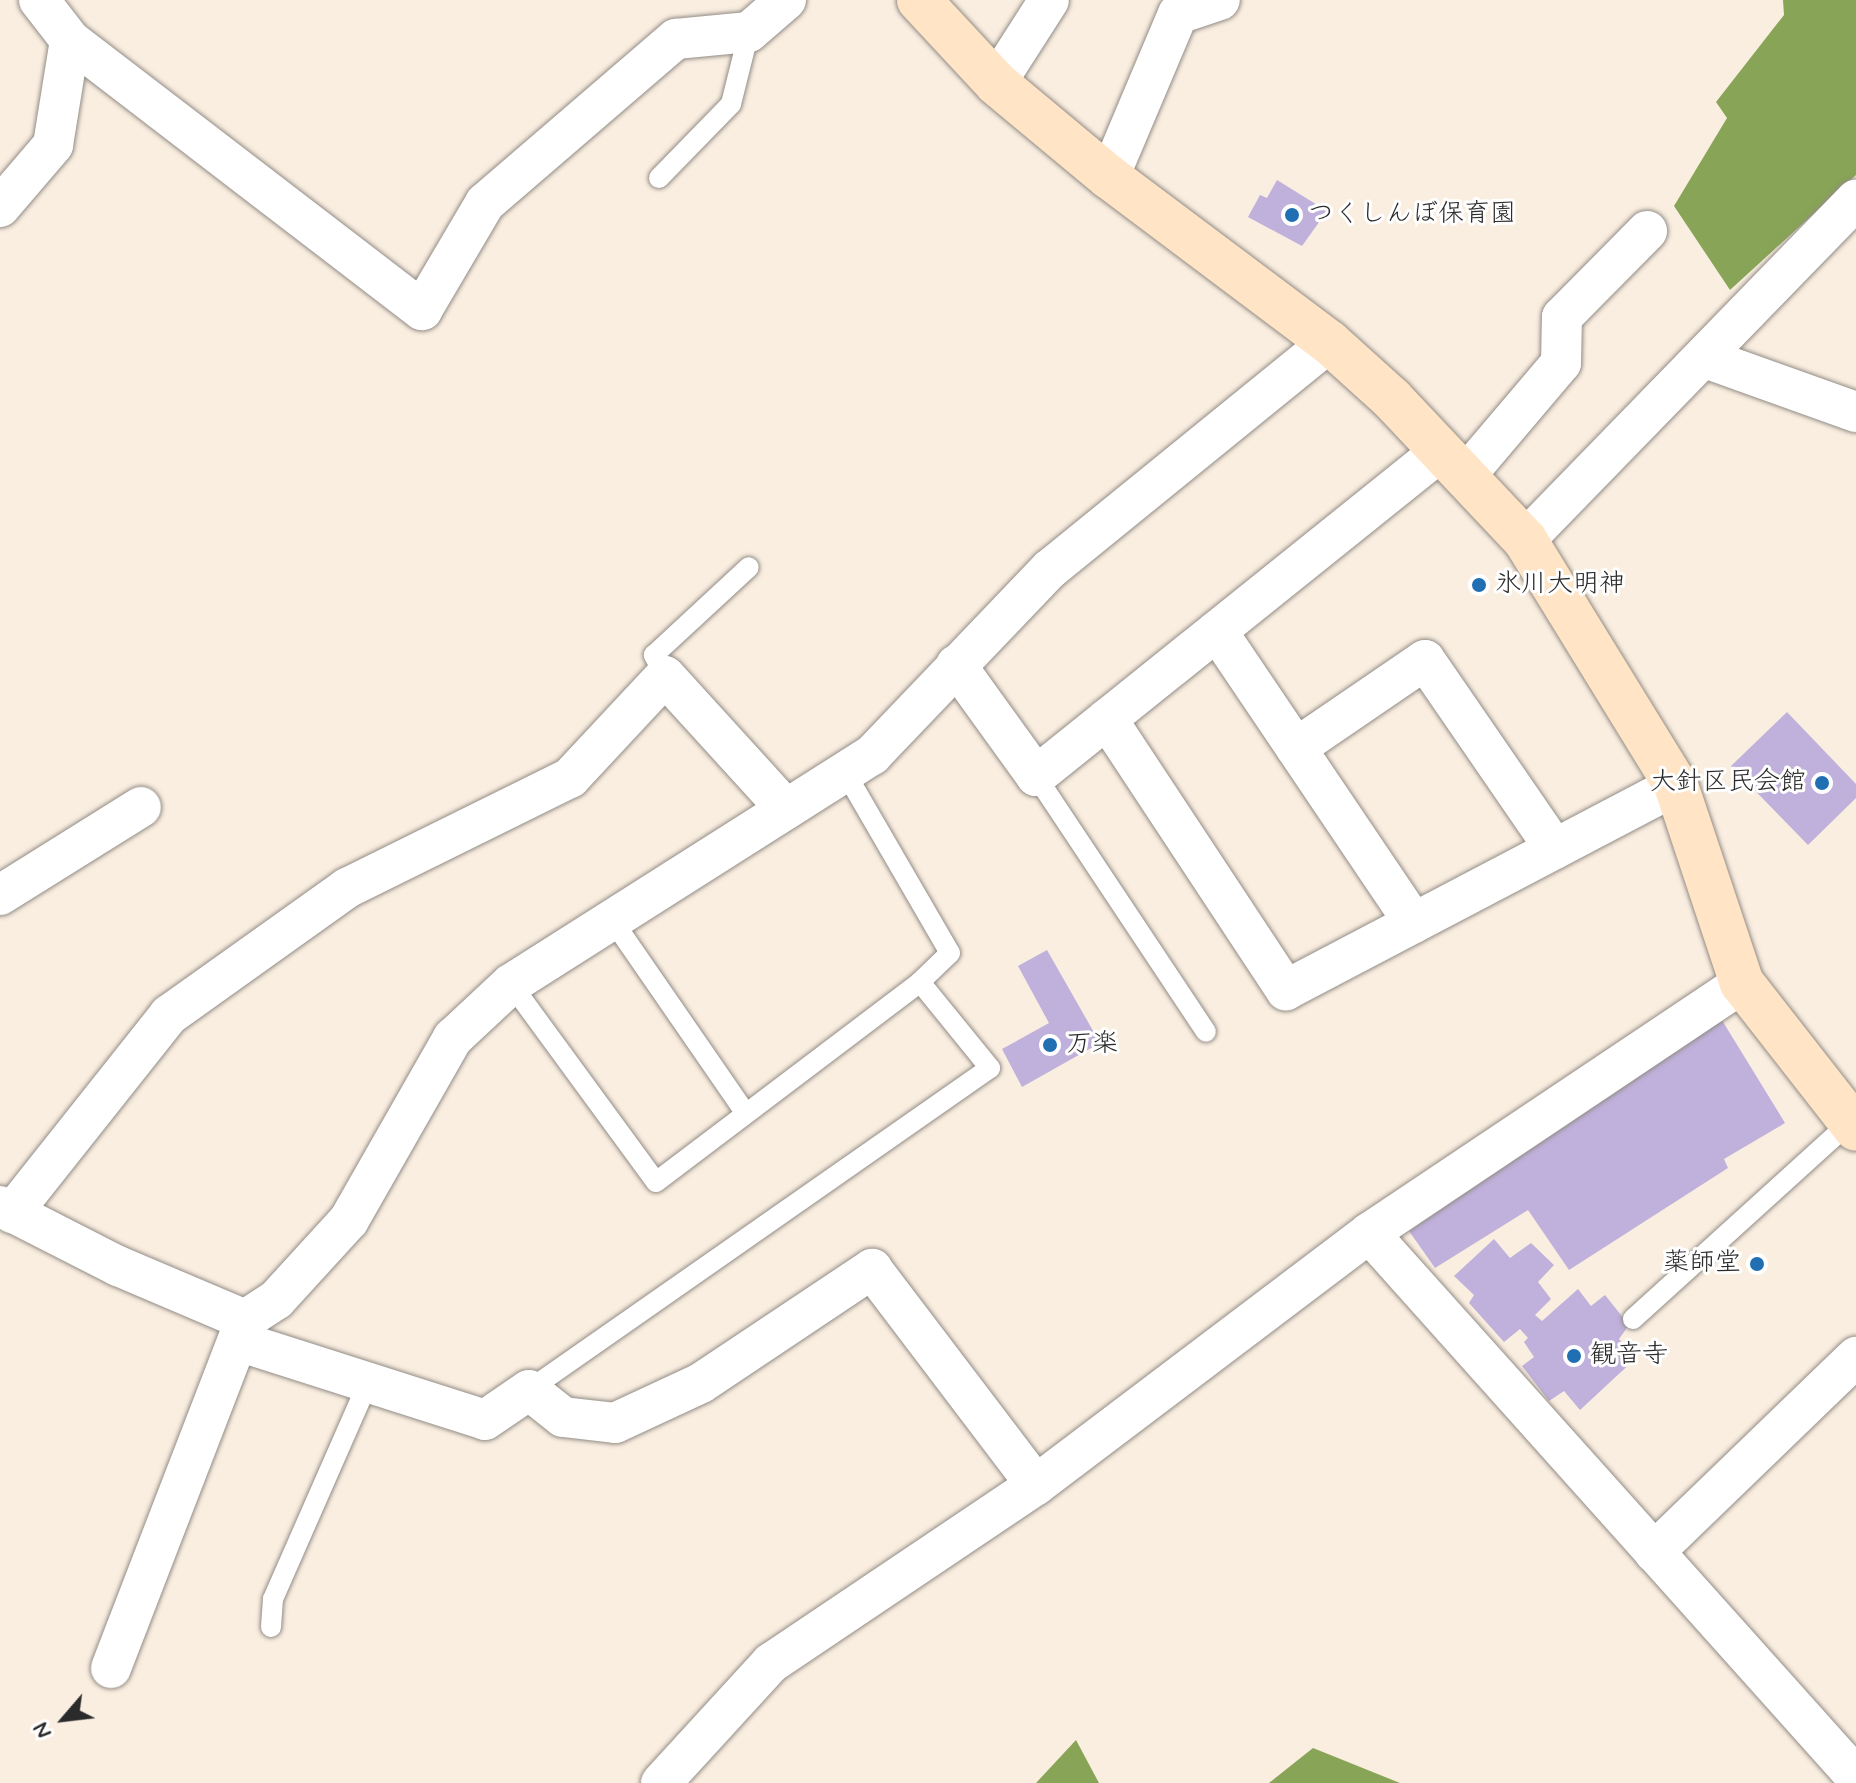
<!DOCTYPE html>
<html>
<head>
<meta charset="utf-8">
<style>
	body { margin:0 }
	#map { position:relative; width:1856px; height:1783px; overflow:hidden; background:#faeee0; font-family:Mynerve,"Klee One",sans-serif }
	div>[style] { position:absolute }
	.forest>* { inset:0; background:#88a456 }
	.building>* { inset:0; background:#bfb1db }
	.roads { filter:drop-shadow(0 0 2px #928c86) drop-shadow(0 0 2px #928c86) }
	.lane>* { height:20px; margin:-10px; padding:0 10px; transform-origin:10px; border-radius:10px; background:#fff }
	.street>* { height:40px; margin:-20px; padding:0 20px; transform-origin:20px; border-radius:20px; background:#fff }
	.secondary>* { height:44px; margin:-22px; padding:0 22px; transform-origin:22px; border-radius:22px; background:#ffe4c6 }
	.dots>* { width:22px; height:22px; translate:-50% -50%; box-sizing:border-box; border:4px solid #fff; border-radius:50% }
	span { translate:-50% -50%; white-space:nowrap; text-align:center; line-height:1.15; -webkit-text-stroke:6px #fff; paint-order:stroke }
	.poi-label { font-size:26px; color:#2b2b2b }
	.left { translate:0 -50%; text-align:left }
	.right { translate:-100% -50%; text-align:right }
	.north { position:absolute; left:24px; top:1679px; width:80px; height:80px; -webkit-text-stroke:6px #fff; paint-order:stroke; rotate:242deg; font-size:22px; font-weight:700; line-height:32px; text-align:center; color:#2b2b2b }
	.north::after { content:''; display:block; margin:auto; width:28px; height:36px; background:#2b2b2b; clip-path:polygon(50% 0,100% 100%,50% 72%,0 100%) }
</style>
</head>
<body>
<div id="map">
	<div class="forest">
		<div style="clip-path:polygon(1783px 0,1856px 0,1856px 175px,1730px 290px,1674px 206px,1727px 118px,1716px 102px,1784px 15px)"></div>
		<div style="clip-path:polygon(1076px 1740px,1099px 1783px,1036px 1783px)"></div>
		<div style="clip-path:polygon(1313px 1748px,1400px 1783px,1269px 1783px)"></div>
	</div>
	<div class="building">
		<div style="clip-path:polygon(1277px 180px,1327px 211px,1302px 246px,1248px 217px,1260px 195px,1267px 198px)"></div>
		<div style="clip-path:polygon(1787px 712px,1856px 784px,1856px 798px,1808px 845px,1731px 766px)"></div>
		<div style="clip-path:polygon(1047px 950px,1100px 1043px,1022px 1087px,1002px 1049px,1049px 1023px,1018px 966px)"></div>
		<div style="clip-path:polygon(1720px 1017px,1785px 1123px,1724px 1159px,1728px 1168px,1569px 1270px,1528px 1210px,1435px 1268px,1409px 1231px)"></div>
		<div style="clip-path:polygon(1494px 1239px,1510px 1258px,1531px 1243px,1554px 1265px,1538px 1282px,1551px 1299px,1535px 1315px,1542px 1321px,1578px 1289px,1591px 1306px,1605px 1295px,1629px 1325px,1619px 1339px,1635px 1359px,1580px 1410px,1564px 1391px,1549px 1401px,1522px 1366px,1534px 1357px,1524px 1342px,1528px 1338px,1520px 1329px,1504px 1342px,1469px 1303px,1474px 1295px,1454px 1276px)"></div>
	</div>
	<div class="roads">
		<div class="lane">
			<div style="left:659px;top:178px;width:103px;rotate:-45.8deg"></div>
			<div style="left:731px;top:104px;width:74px;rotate:-76deg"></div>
			<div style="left:665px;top:676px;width:24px;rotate:-118deg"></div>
			<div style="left:654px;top:655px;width:129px;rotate:-42.8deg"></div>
			<div style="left:845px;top:772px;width:209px;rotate:59.9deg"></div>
			<div style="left:950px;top:953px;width:42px;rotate:136deg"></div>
			<div style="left:1036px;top:776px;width:307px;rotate:56.4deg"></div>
			<div style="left:613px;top:921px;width:234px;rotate:55.4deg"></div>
			<div style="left:511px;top:984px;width:245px;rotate:53.8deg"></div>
			<div style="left:656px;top:1182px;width:331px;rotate:-37.1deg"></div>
			<div style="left:920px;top:982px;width:111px;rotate:50.9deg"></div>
			<div style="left:990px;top:1068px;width:562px;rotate:145.07deg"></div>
			<div style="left:1633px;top:1319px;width:293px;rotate:-42.2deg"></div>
			<div style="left:271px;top:1627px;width:28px;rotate:-86deg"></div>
			<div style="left:273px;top:1599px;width:239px;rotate:-66.3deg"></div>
		</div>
		<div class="street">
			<div style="left:39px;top:0;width:51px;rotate:52.2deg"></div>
			<div style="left:70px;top:40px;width:444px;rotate:37.5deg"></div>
			<div style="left:422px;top:310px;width:124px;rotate:-59.5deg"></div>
			<div style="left:485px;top:203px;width:252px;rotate:-40.7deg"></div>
			<div style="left:676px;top:39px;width:73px;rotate:-5.5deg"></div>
			<div style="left:749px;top:32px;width:49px;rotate:-40.9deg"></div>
			<div style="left:996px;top:83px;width:98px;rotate:-57.4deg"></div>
			<div style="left:1109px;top:177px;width:177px;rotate:-67.1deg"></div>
			<div style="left:1178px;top:14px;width:44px;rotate:-18.4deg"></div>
			<div style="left:0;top:207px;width:82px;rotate:-49.5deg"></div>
			<div style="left:53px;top:145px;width:106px;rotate:-80.8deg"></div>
			<div style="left:1705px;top:358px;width:160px;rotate:19.7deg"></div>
			<div style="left:1466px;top:475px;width:147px;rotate:-49.7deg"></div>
			<div style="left:1561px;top:363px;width:46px;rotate:-88.8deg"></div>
			<div style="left:1562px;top:317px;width:121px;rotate:-45.3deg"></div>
			<div style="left:1525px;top:540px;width:475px;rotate:-45.8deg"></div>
			<div style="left:1217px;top:631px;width:352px;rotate:56deg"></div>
			<div style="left:956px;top:665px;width:137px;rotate:54.2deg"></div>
			<div style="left:1036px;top:776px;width:519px;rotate:-38.75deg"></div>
			<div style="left:1107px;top:719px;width:325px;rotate:56.6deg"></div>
			<div style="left:1286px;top:990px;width:441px;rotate:-27.7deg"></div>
			<div style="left:1296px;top:748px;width:156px;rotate:-34.3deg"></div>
			<div style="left:1425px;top:660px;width:229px;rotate:55.5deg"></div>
			<div style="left:0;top:895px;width:166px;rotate:-32deg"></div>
			<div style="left:0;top:1206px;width:132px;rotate:27deg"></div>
			<div style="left:118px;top:1266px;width:138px;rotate:23deg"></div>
			<div style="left:12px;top:1213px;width:253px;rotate:-51.6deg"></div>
			<div style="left:169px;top:1015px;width:219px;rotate:-35.5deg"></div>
			<div style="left:347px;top:888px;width:249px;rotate:-26.3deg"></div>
			<div style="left:570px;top:778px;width:139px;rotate:-47deg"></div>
			<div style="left:665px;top:676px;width:180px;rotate:47.7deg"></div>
			<div style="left:1369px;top:1233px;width:730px;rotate:48.16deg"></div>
			<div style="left:238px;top:1341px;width:259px;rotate:17.7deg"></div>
			<div style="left:485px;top:1420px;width:53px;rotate:-34.3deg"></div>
			<div style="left:529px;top:1390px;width:43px;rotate:38.5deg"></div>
			<div style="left:563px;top:1417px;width:52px;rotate:6.6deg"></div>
			<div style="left:615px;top:1423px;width:95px;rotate:-24.9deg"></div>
			<div style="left:701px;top:1383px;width:206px;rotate:-33.7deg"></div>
			<div style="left:872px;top:1269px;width:271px;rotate:52.8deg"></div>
			<div style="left:1654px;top:1552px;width:281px;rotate:-44deg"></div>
			<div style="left:111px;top:1668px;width:373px;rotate:-68.9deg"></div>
			<div style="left:245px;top:1320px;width:37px;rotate:-33deg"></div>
			<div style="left:276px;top:1300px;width:108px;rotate:-47.6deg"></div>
			<div style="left:349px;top:1220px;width:210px;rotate:-60.3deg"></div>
			<div style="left:453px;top:1038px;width:79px;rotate:-43deg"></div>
			<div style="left:511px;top:984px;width:428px;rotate:-32.4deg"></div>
			<div style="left:872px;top:755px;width:257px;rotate:-46.3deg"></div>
			<div style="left:1050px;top:569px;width:360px;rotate:-39.1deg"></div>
			<div style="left:661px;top:1783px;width:163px;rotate:-47.5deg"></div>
			<div style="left:771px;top:1663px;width:319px;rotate:-33.9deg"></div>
			<div style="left:1036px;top:1485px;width:418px;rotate:-37.1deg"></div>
			<div style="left:1369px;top:1233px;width:449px;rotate:-33.8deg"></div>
		</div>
		<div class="secondary">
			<div style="left:919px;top:0;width:113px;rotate:47.1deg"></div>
			<div style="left:996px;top:83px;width:147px;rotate:39.8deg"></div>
			<div style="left:1109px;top:177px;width:275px;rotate:36.9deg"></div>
			<div style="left:1329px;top:342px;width:85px;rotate:42.1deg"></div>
			<div style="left:1392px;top:399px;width:194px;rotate:46.7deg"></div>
			<div style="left:1525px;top:540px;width:288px;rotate:58.4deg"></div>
			<div style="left:1676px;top:785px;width:209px;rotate:71.6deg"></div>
			<div style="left:1742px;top:983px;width:185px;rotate:52deg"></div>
		</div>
	</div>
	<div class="dots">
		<div style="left:1292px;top:215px;background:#1f6fb2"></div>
		<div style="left:1479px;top:585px;background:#1f6fb2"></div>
		<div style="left:1822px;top:783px;background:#1f6fb2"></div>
		<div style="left:1050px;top:1045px;background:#1f6fb2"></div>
		<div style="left:1757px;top:1264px;background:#1f6fb2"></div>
		<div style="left:1574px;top:1356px;background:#1f6fb2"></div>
	</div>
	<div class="poi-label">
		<span class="left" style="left:1308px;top:215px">つくしんぼ保育園</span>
		<span class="left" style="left:1495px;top:585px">氷川大明神</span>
		<span class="right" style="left:1806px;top:783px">大針区民会館</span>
		<span class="left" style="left:1066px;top:1045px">万楽</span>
		<span class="right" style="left:1741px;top:1264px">薬師堂</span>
		<span class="left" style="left:1590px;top:1356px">観音寺</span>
	</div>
	<div class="north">N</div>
</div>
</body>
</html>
